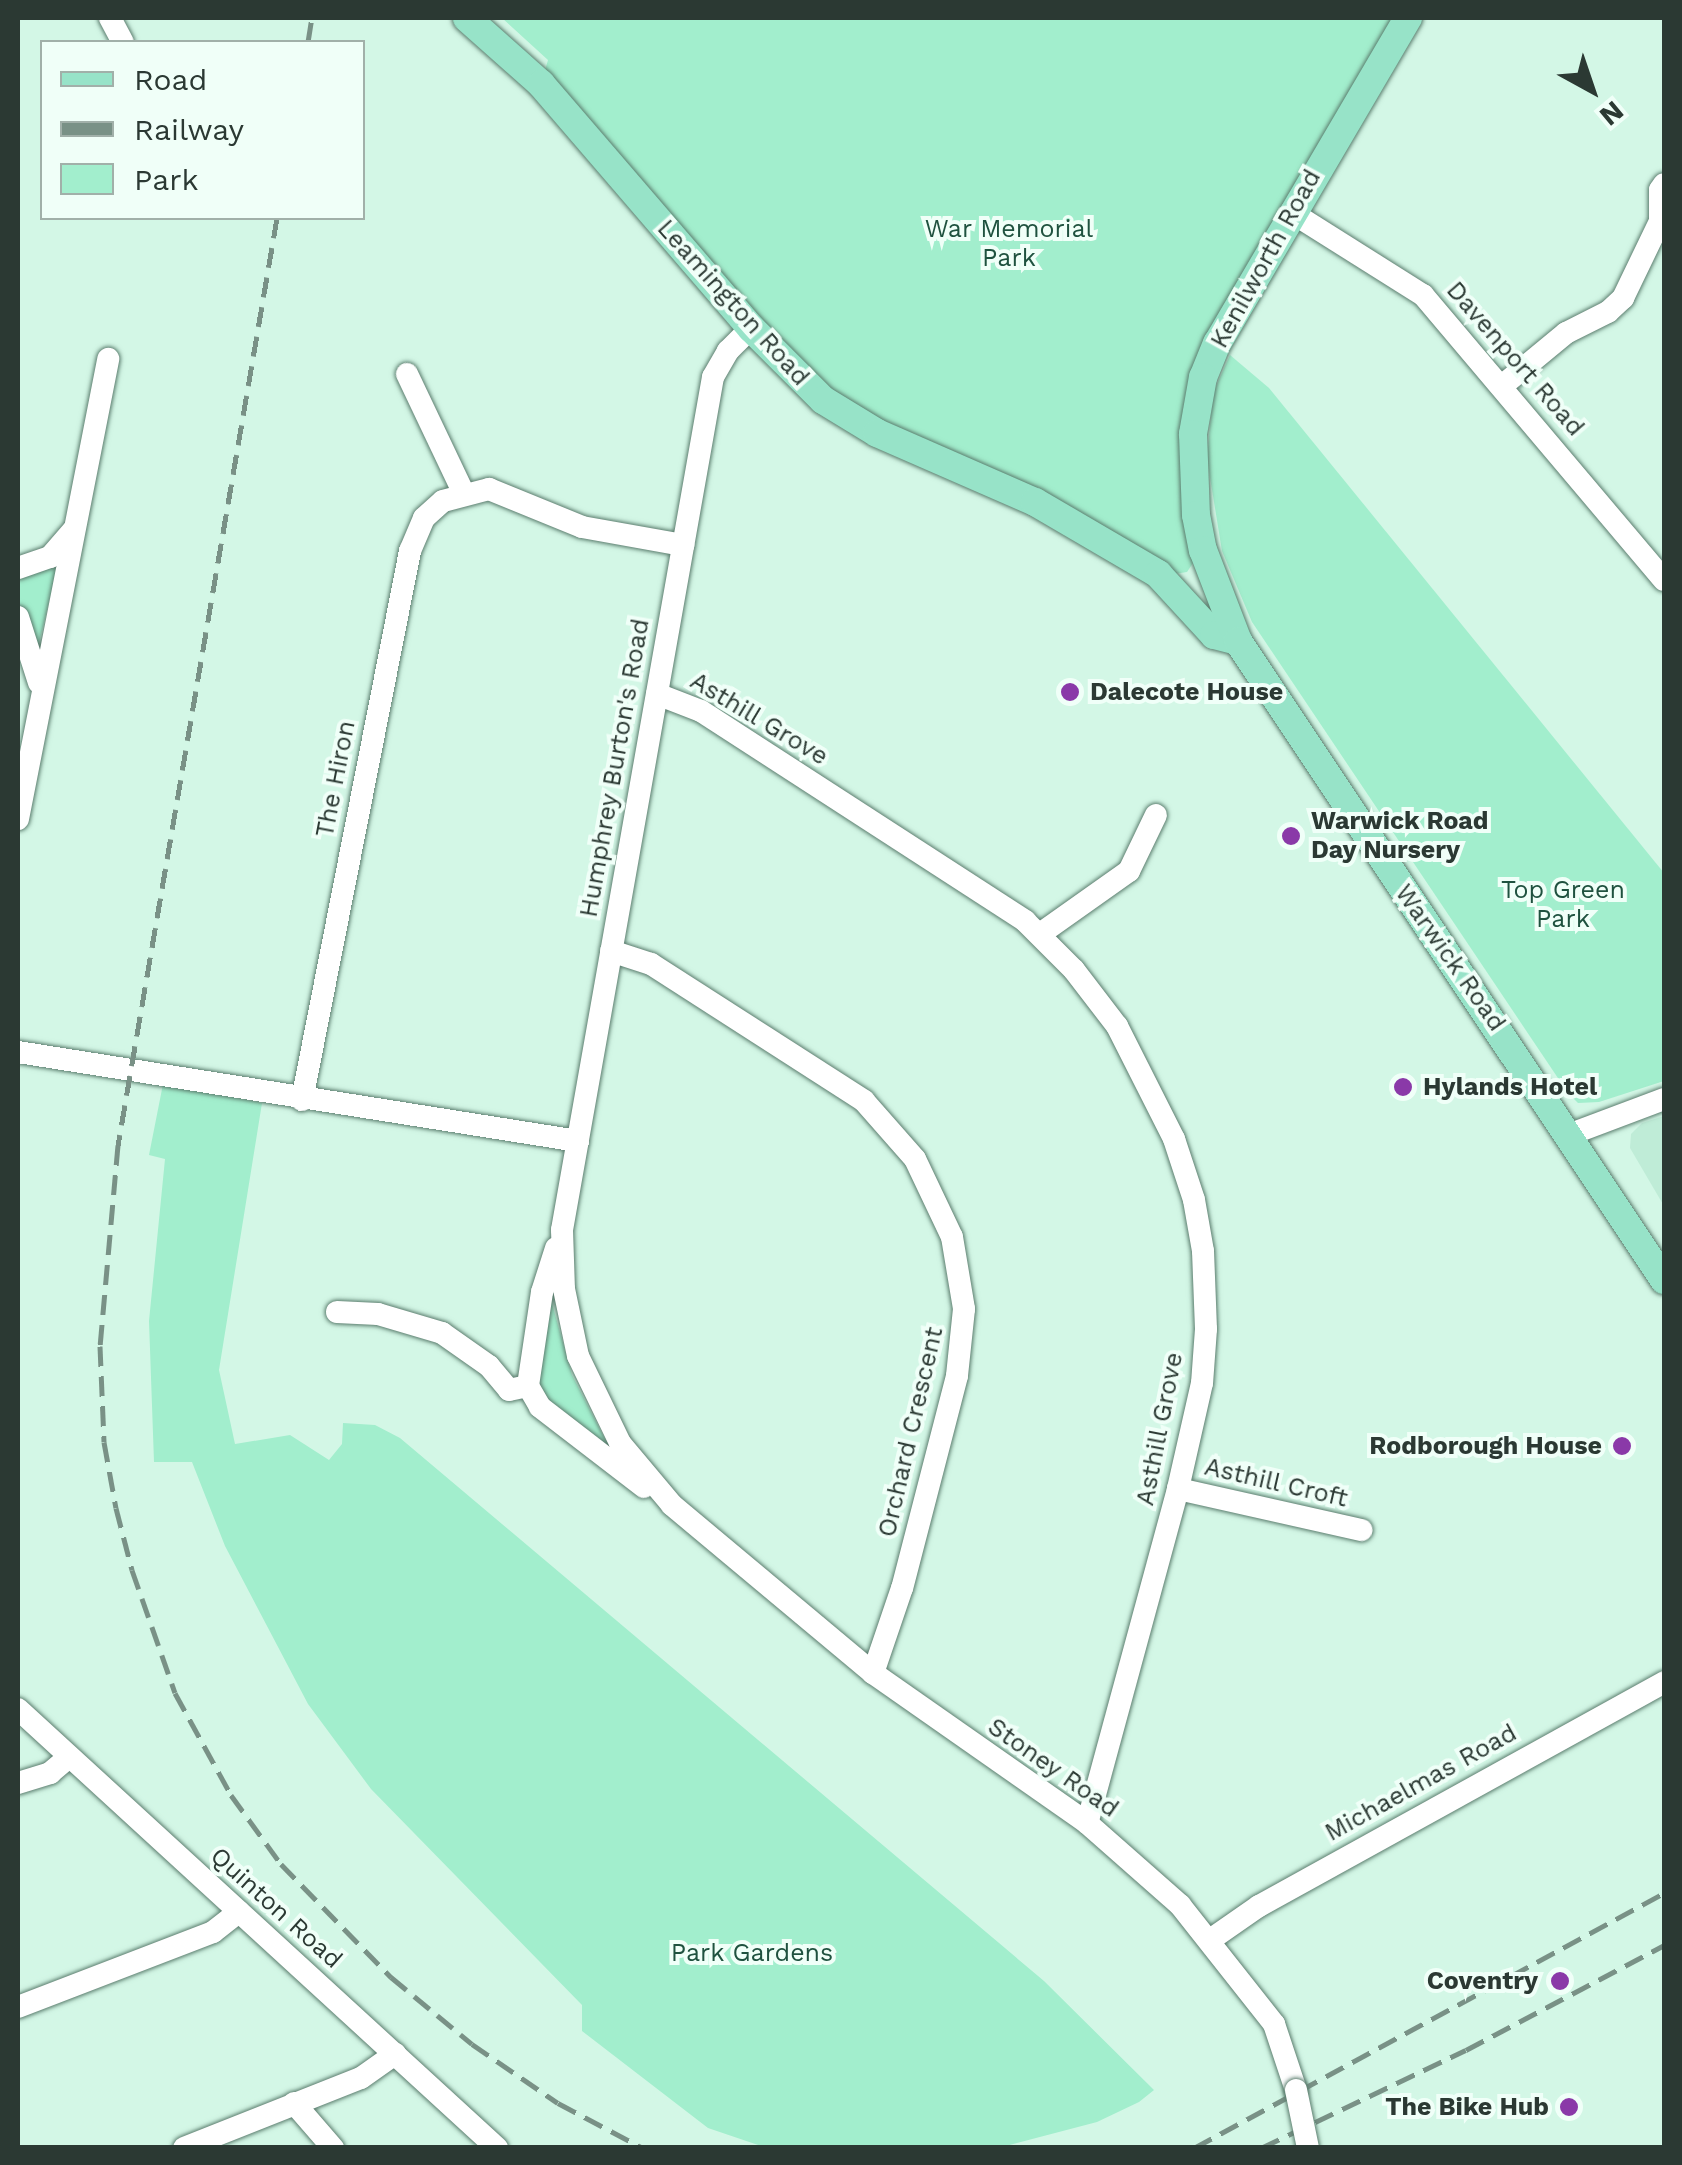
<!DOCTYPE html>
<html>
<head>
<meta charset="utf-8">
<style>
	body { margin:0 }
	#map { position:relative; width:1682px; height:2165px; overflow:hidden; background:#d3f7e6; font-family:"Work Sans",sans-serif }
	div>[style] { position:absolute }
	.built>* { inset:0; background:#bfecd7 }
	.green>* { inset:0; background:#a2eecd }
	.roads { filter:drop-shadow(0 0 2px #5b7d6e) drop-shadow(0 0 2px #5b7d6e) }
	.minor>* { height:22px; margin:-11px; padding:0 11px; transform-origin:11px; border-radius:11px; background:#fff }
	.major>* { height:28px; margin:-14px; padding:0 14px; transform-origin:14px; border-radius:14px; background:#97e3c8 }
	.rail>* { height:5px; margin-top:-2.5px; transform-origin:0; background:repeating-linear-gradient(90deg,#799186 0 20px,transparent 0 30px) }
	.bridges { filter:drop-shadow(0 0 2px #5b7d6e) drop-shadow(0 0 2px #5b7d6e) }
	.minor-bridge>* { height:22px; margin:-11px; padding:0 11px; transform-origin:11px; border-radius:11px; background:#fff }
	.dots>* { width:28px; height:28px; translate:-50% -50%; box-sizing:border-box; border:5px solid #f0fff8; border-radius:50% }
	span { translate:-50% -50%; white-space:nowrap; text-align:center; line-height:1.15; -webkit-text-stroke:8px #f0fff8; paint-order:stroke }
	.park-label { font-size:25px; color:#1f523f }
	.street-label { font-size:25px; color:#2b3933 }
	.poi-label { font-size:25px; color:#2b3933; font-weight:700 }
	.left { translate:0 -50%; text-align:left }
	.right { translate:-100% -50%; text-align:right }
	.frame { position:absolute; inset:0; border:20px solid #2b3933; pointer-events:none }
	.legend { position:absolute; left:40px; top:40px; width:325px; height:180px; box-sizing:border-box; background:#f0fff8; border:2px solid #a1b0a9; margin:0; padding:12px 18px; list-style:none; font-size:30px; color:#2b3933 }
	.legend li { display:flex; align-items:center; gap:20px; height:50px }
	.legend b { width:50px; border:2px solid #a1b0a9 }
	.north { position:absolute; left:1542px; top:40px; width:100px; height:100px; -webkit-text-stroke:8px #f0fff8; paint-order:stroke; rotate:140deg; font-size:28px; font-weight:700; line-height:40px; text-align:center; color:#2b3933 }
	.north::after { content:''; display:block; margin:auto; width:35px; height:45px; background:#2b3933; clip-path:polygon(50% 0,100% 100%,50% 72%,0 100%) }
</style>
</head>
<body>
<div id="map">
	<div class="built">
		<div style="clip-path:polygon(1664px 1116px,1664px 1206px,1630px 1148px,1631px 1134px,1642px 1123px)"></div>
	</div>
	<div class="green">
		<div style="clip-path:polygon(502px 18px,1408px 18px,1209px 362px,1195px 560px,1187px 572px,1168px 575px,831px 407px,541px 84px,548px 60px)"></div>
		<div style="clip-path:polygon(1230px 355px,1269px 388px,1664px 873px,1664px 1081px,1599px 1102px,1578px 1103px,1568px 1093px,1252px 622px,1222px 551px,1207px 459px,1213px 393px)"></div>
		<div style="clip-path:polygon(52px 565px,57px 569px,38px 647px,18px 600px,18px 576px)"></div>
		<div style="clip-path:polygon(163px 1084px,262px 1103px,219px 1370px,235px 1444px,290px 1435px,329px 1460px,342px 1444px,343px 1423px,375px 1425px,400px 1438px,1044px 1981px,1154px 2090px,1139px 2102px,1097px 2122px,1002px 2147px,764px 2147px,708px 2128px,582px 2031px,582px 2005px,371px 1789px,308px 1704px,225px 1546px,192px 1462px,154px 1462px,149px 1321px,165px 1159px,149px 1155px)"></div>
		<div style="clip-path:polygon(549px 1293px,572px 1375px,614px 1457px,538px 1395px)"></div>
	</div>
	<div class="roads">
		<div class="minor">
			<div style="left:110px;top:18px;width:27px;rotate:62deg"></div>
			<div style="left:1291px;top:212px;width:156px;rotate:32.2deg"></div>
			<div style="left:1423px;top:295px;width:373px;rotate:49.8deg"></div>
			<div style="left:751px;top:328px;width:33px;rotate:135deg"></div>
			<div style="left:728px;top:351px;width:30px;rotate:120deg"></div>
			<div style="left:713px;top:377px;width:866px;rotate:100.04deg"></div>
			<div style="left:562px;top:1230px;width:59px;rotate:88.1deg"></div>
			<div style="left:564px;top:1289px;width:68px;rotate:78.2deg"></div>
			<div style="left:578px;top:1356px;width:97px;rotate:64.2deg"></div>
			<div style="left:620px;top:1443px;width:81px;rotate:50deg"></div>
			<div style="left:672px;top:1505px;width:262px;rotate:39.9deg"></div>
			<div style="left:873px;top:1673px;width:261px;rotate:35deg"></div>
			<div style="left:1087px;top:1823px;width:124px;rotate:41.4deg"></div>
			<div style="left:1180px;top:1905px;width:152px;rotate:51.7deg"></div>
			<div style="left:1274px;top:2024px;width:70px;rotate:71.6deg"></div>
			<div style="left:407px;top:374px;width:133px;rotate:64.6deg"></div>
			<div style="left:1503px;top:385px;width:82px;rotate:-39.5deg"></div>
			<div style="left:1566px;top:333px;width:47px;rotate:-26.6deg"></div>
			<div style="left:1608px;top:312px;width:21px;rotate:-43deg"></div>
			<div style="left:1623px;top:298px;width:85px;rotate:-64.3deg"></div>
			<div style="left:1660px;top:221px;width:31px;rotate:-90deg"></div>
			<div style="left:1660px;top:190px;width:7px;rotate:-56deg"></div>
			<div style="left:18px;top:568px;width:34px;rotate:-19deg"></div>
			<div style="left:50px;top:557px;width:37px;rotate:-49deg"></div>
			<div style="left:18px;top:617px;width:69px;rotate:72.3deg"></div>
			<div style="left:657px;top:694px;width:47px;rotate:21.1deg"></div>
			<div style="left:701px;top:711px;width:386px;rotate:32.9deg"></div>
			<div style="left:1025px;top:921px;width:69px;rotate:45deg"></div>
			<div style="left:1074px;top:970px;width:71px;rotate:52.5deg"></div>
			<div style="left:1117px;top:1026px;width:127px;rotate:63.2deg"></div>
			<div style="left:1174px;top:1139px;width:64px;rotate:71.8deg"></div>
			<div style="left:1194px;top:1200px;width:52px;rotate:80deg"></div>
			<div style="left:1203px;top:1251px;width:78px;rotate:87.8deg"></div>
			<div style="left:1206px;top:1329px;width:54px;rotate:94.2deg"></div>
			<div style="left:1202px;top:1383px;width:109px;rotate:102.8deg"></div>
			<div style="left:1178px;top:1489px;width:346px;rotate:105.2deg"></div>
			<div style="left:18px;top:819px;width:469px;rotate:-78.9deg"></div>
			<div style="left:1040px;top:934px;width:109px;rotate:-35.3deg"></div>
			<div style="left:1129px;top:871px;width:62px;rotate:-64.3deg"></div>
			<div style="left:611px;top:951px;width:42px;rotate:18deg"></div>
			<div style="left:651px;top:964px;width:253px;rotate:32.7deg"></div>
			<div style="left:864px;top:1101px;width:77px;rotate:48.7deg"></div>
			<div style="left:915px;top:1159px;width:86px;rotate:64.6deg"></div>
			<div style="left:952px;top:1237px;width:73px;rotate:80.5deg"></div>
			<div style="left:964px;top:1309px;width:67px;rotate:96deg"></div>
			<div style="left:957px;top:1376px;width:219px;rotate:104.5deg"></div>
			<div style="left:902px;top:1588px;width:90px;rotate:108.8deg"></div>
			<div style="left:18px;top:1052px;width:567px;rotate:9.03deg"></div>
			<div style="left:302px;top:1100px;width:560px;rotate:-78.87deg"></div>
			<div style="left:410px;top:551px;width:36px;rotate:-67deg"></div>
			<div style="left:424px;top:518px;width:25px;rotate:-42deg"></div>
			<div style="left:443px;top:501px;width:48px;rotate:-14.6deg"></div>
			<div style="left:489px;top:489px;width:100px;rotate:22.2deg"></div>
			<div style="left:582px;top:527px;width:103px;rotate:10.1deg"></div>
			<div style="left:1571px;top:1134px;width:99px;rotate:-20.6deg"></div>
			<div style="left:556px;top:1248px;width:46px;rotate:107.7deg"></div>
			<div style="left:542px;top:1292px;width:95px;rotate:98.5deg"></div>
			<div style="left:528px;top:1386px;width:24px;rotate:60deg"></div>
			<div style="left:540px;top:1407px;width:131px;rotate:37.6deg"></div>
			<div style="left:337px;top:1312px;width:41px;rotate:2.8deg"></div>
			<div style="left:378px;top:1314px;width:67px;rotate:16.5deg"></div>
			<div style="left:442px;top:1333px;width:57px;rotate:35.1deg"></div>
			<div style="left:489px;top:1366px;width:31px;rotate:50deg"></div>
			<div style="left:509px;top:1390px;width:19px;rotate:-12deg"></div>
			<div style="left:1178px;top:1489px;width:188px;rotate:12.6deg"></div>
			<div style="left:18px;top:1709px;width:650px;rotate:42.51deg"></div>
			<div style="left:18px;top:1783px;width:34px;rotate:-17deg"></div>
			<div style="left:50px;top:1773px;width:25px;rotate:-40deg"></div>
			<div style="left:1210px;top:1940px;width:60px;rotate:-34.8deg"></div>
			<div style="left:1259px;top:1906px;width:463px;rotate:-28.9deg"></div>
			<div style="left:18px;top:2007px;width:209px;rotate:-21deg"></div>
			<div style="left:213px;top:1932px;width:33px;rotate:-38deg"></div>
			<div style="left:294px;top:2103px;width:60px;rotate:49.1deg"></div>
			<div style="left:184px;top:2148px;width:190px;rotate:-21.6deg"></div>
			<div style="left:361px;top:2078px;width:42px;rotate:-35.2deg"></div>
		</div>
		<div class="major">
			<div style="left:467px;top:18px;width:99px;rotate:41.7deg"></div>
			<div style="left:541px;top:84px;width:322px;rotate:49.3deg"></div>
			<div style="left:751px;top:328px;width:102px;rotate:45deg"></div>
			<div style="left:823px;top:400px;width:63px;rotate:31.4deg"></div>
			<div style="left:877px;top:433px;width:172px;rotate:23.6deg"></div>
			<div style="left:1035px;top:502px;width:143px;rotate:30.3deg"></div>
			<div style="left:1158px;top:574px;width:83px;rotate:47.4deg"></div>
			<div style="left:1214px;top:635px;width:25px;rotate:14deg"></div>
			<div style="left:1408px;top:18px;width:377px;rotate:120.4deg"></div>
			<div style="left:1217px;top:343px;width:37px;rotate:112deg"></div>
			<div style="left:1203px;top:377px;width:58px;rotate:100deg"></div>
			<div style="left:1193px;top:434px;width:81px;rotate:87.9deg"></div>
			<div style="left:1196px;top:515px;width:36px;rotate:79deg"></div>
			<div style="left:1203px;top:550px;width:97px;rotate:69deg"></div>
			<div style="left:1238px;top:641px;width:768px;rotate:56.31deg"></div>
		</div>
	</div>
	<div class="rail">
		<div style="left:308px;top:42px;width:24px;rotate:-81deg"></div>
		<div style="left:277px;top:218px;width:941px;rotate:99.73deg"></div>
		<div style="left:118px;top:1145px;width:202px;rotate:95.1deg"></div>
		<div style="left:100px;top:1346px;width:96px;rotate:87.6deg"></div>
		<div style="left:104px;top:1442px;width:67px;rotate:79.7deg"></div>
		<div style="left:116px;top:1508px;width:64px;rotate:75.5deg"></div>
		<div style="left:132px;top:1570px;width:130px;rotate:70.7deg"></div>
		<div style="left:175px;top:1693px;width:116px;rotate:61.2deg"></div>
		<div style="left:231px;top:1795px;width:85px;rotate:54.1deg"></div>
		<div style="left:281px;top:1864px;width:158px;rotate:45.8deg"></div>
		<div style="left:391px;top:1977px;width:105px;rotate:39.6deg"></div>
		<div style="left:472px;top:2044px;width:104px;rotate:34.5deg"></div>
		<div style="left:558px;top:2103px;width:96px;rotate:27.9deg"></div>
		<div style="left:1194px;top:2148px;width:535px;rotate:-28.48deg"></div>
		<div style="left:1261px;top:2148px;width:227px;rotate:-25.6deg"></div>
		<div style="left:1466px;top:2050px;width:224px;rotate:-27.9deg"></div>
	</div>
	<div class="bridges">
		<div class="minor-bridge">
			<div style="left:1296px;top:2090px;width:59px;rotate:78.3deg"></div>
		</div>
	</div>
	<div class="dots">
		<div style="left:1070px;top:692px;background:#8a39a8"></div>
		<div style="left:1291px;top:836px;background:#8a39a8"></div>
		<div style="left:1403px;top:1087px;background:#8a39a8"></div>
		<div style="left:1622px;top:1446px;background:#8a39a8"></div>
		<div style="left:1560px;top:1981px;background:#8a39a8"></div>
		<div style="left:1569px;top:2107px;background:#8a39a8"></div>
	</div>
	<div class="park-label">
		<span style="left:1009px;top:244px">War Memorial<br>Park</span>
		<span style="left:1563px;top:905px">Top Green<br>Park</span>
		<span style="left:752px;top:1953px">Park Gardens</span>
	</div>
	<div class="street-label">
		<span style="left:1266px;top:259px;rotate:-61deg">Kenilworth Road</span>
		<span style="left:733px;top:303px;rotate:48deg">Leamington Road</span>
		<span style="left:1515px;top:359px;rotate:49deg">Davenport Road</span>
		<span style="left:759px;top:719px;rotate:31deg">Asthill Grove</span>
		<span style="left:615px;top:768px;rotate:-80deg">Humphrey Burton's Road</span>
		<span style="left:336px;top:779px;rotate:-79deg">The Hiron</span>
		<span style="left:1450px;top:958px;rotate:55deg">Warwick Road</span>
		<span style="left:1160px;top:1429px;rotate:-79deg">Asthill Grove</span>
		<span style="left:911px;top:1432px;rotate:-77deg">Orchard Crescent</span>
		<span style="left:1276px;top:1483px;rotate:13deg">Asthill Croft</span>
		<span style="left:1053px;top:1768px;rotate:35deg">Stoney Road</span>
		<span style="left:1421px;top:1783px;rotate:-29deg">Michaelmas Road</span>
		<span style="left:276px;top:1908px;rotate:42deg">Quinton Road</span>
	</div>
	<div class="poi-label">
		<span class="left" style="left:1090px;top:692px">Dalecote House</span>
		<span class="left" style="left:1311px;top:836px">Warwick Road<br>Day Nursery</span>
		<span class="left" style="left:1423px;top:1087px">Hylands Hotel</span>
		<span class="right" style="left:1602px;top:1446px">Rodborough House</span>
		<span class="right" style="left:1538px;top:1981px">Coventry</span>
		<span class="right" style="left:1549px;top:2107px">The Bike Hub</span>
	</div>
	<div class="frame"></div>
	<ul class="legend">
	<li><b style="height:12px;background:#97e3c8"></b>Road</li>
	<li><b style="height:12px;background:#799186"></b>Railway</li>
	<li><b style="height:28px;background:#a2eecd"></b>Park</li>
	</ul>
	<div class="north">N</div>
</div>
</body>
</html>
